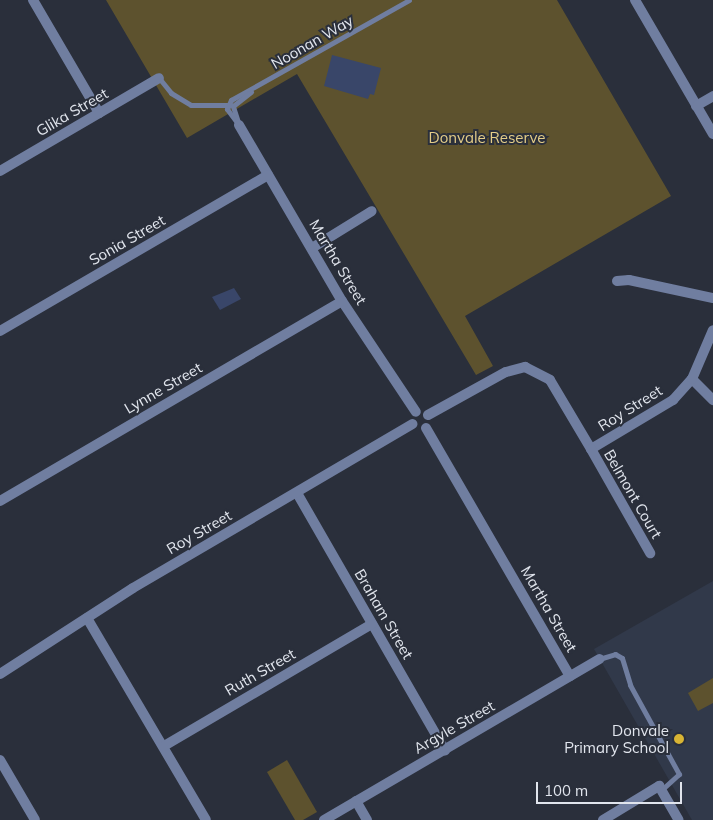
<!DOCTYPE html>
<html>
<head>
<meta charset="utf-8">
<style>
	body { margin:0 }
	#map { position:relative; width:713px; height:820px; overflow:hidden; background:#2a2f3b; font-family:Mulish,sans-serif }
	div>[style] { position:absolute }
	.built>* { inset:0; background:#31394a }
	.green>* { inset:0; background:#5d522e }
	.building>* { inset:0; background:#394669 }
	.service>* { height:5px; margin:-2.5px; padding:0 2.5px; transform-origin:2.5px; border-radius:2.5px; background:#707ea0 }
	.minor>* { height:10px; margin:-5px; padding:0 5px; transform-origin:5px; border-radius:5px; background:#707ea0 }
	.dots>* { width:14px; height:14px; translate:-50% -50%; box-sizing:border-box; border:2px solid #2a2f3b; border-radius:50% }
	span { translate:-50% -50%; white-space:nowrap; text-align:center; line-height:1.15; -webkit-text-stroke:4px #2a2f3b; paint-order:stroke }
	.street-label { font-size:15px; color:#e1e5ed }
	.park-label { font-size:15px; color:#e4cd88 }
	.poi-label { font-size:15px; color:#e1e5ed }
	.right { translate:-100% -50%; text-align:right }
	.scale { position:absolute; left:536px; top:782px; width:146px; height:22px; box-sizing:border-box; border:2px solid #e1e5ed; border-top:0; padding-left:6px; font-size:15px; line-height:18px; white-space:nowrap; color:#e1e5ed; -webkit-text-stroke:4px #2a2f3b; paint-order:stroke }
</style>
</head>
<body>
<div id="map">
	<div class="built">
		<div style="clip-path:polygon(713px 581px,713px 820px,692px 820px,594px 649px)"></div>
	</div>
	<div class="green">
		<div style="clip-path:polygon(106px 0,557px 0,671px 196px,465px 316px,493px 366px,476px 375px,297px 74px,187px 138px)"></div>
		<div style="clip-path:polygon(713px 678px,713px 703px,698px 711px,688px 693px)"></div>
		<div style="clip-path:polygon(287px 760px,317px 812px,303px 820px,295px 820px,267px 772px)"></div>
	</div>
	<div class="building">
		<div style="clip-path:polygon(332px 55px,381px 68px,374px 95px,370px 94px,368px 99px,324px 86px)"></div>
		<div style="clip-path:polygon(234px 288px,241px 299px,220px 310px,212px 297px)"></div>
	</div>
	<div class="service">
		<div style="left:159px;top:78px;width:19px;rotate:51deg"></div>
		<div style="left:171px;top:93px;width:23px;rotate:31deg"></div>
		<div style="left:191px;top:105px;width:36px"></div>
		<div style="left:239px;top:125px;width:20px;rotate:-127deg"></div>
		<div style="left:227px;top:109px;width:10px;rotate:-66deg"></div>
		<div style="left:231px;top:100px;width:204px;rotate:-29.3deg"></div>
		<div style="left:239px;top:125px;width:20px;rotate:-108deg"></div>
		<div style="left:233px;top:106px;width:23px;rotate:-38deg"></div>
		<div style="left:599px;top:659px;width:17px;rotate:-17deg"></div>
		<div style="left:615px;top:654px;width:8px;rotate:30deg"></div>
		<div style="left:622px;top:658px;width:28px;rotate:73deg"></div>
		<div style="left:630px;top:685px;width:102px;rotate:61.2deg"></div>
		<div style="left:679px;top:774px;width:24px;rotate:138deg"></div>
	</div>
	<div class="minor">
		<div style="left:33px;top:0;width:131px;rotate:59.7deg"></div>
		<div style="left:635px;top:0;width:155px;rotate:59.8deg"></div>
		<div style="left:696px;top:106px;width:20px;rotate:-30deg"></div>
		<div style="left:239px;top:125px;width:204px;rotate:59.7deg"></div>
		<div style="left:342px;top:301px;width:133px;rotate:56.3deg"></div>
		<div style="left:0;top:171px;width:184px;rotate:-30.3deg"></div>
		<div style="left:312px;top:248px;width:70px;rotate:-31.7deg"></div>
		<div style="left:617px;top:281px;width:12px;rotate:-5deg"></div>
		<div style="left:629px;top:280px;width:86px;rotate:12.1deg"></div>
		<div style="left:0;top:331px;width:310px;rotate:-30.2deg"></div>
		<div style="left:692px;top:379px;width:30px;rotate:45deg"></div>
		<div style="left:428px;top:415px;width:89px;rotate:-28.9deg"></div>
		<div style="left:506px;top:372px;width:20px;rotate:-15deg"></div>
		<div style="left:525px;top:367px;width:28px;rotate:27deg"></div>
		<div style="left:550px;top:380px;width:80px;rotate:59.3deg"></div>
		<div style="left:591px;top:449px;width:96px;rotate:-30.9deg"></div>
		<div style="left:673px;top:400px;width:28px;rotate:-48deg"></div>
		<div style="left:692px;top:379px;width:53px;rotate:-66.8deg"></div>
		<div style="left:426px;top:428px;width:287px;rotate:59.9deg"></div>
		<div style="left:591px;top:449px;width:120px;rotate:60.4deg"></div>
		<div style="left:297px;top:493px;width:297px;rotate:60.1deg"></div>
		<div style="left:0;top:501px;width:396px;rotate:-30.3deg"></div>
		<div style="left:87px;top:618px;width:234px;rotate:59.5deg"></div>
		<div style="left:0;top:674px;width:158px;rotate:-32.9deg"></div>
		<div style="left:133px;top:588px;width:324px;rotate:-30.4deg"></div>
		<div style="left:164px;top:746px;width:241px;rotate:-30.4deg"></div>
		<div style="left:0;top:760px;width:69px;rotate:59.7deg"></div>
		<div style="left:356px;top:801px;width:22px;rotate:60deg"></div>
		<div style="left:324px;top:820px;width:319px;rotate:-30.3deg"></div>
		<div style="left:603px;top:820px;width:66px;rotate:-31.3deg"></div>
		<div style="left:659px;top:786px;width:39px;rotate:60deg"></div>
	</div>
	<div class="dots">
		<div style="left:679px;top:739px;background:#d8b434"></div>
	</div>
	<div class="street-label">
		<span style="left:312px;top:42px;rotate:-30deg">Noonan Way</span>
		<span style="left:72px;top:112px;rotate:-30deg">Glika Street</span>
		<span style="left:127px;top:240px;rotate:-30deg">Sonia Street</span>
		<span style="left:338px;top:262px;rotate:59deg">Martha Street</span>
		<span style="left:163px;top:388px;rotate:-30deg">Lynne Street</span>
		<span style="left:630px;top:408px;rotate:-32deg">Roy Street</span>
		<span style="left:633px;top:494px;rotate:60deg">Belmont Court</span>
		<span style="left:199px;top:532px;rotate:-30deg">Roy Street</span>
		<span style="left:549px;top:609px;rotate:60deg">Martha Street</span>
		<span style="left:384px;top:614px;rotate:60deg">Braham Street</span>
		<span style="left:260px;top:672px;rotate:-30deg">Ruth Street</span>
		<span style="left:454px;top:727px;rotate:-30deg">Argyle Street</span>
	</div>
	<div class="park-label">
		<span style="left:487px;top:138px">Donvale Reserve</span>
	</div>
	<div class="poi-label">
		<span class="right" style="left:669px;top:739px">Donvale<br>Primary School</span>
	</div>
	<div class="scale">100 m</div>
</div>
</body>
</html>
